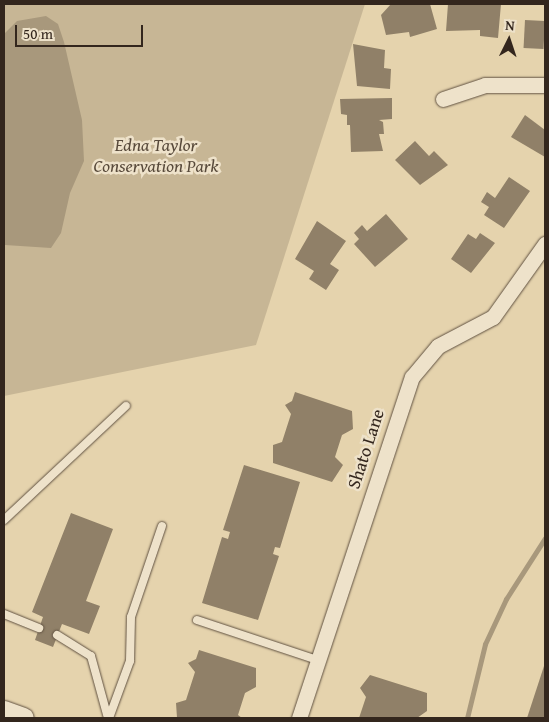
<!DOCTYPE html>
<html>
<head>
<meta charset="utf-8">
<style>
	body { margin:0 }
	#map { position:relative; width:549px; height:722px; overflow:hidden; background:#e5d3ad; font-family:"Gentium Book Plus",serif }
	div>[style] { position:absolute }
	.green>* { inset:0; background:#c7b695 }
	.water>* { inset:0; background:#a8987c }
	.stream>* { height:5px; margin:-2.5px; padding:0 2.5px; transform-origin:2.5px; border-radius:2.5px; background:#a8987c }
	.building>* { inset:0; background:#908068; transform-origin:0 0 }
	.roads { filter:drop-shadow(0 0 1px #605141) drop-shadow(0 0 1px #605141) }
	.lane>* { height:8px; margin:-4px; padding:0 4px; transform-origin:4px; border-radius:4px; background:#eee2ca }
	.street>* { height:15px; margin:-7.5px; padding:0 7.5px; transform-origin:7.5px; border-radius:7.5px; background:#eee2ca }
	.secondary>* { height:21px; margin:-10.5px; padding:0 10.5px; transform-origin:10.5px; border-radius:10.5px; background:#eee2ca }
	span { translate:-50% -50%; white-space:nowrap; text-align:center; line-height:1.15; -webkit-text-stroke:5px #eee2ca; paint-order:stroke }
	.park-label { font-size:18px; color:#584a3b; font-style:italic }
	.street-label { font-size:18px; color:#33261d }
	.frame { position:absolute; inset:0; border:5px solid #33261d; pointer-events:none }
	.north { position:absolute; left:484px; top:15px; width:50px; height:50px; -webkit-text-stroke:4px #eee2ca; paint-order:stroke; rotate:4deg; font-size:14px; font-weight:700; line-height:20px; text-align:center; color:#33261d }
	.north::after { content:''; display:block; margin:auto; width:18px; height:22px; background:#33261d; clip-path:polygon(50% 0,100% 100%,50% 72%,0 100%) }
	.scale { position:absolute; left:15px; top:25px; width:128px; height:22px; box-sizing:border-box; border:2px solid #33261d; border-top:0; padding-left:6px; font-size:15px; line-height:18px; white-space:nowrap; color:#33261d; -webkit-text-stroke:4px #eee2ca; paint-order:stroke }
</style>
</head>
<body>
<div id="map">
	<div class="green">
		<div style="clip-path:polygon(4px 4px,365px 4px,256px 345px,4px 396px)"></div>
	</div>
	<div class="water">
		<div style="clip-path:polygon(46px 16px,58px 24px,64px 42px,82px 120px,84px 161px,70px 193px,61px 233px,51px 248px,5px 245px,4px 34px,17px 21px)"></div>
	</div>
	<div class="stream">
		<div style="left:467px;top:718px;width:76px;rotate:-76.3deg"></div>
		<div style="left:485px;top:644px;width:50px;rotate:-65deg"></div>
		<div style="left:506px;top:599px;width:72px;rotate:-57.4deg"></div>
	</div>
	<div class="building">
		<div style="clip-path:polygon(391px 4px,430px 4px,437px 29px,410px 37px,409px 32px,386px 35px,381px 15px)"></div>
		<div style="clip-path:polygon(448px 4px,501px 4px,498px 38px,480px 36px,480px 30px,446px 31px)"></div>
		<div style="left:525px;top:20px;width:20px;height:28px;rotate:3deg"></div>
		<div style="clip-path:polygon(353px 44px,385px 50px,384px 68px,391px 69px,390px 89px,357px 86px)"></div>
		<div style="clip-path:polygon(392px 98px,392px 119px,379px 120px,383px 122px,384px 134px,379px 134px,383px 151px,351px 152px,350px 125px,347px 125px,347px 115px,341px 114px,340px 99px)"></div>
		<div style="clip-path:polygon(525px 115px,545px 130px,545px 157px,511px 137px)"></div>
		<div style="clip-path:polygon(415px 141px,429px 156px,434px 151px,448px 165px,420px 185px,395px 160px)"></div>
		<div style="clip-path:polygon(509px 177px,530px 191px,504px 228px,484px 215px,489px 207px,481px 202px,487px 192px,495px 198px)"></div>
		<div style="clip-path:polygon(386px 214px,408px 239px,375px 267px,354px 244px,359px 239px,354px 233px,362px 225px,367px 231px)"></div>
		<div style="clip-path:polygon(317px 221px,346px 241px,330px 264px,339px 270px,326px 290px,309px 279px,314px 271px,295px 259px)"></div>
		<div style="clip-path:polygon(480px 233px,495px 243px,471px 273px,451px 259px,468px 234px,476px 239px)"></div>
		<div style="clip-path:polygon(295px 392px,352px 411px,353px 429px,342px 435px,335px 457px,343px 465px,332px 482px,273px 463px,273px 445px,282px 442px,291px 414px,285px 405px,292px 401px)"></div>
		<div style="clip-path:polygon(244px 465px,300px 482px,280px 548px,275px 547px,273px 554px,279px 556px,258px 620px,202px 603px,222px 537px,228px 539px,230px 532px,223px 530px)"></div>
		<div style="clip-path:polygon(71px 513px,113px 529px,86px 601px,100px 606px,89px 634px,62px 624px,53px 647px,35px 640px,43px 617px,32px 612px)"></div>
		<div style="clip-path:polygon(199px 650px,256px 668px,256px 687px,245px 693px,238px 715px,242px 718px,177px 718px,176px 703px,186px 700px,195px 672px,188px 663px,196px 659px)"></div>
		<div style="clip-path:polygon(545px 663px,545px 718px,527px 718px)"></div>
		<div style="clip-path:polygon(370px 675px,427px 693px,427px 711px,417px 718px,359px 718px,366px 697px,360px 688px)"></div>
	</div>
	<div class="roads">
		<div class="lane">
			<div style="left:4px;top:520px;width:167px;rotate:-43.1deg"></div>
			<div style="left:4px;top:614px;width:38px;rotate:22deg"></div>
			<div style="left:197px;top:620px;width:126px;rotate:18.4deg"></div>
			<div style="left:57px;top:635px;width:40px;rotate:32deg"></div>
			<div style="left:91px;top:656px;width:64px;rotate:74.7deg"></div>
			<div style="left:109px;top:718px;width:61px;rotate:-69.8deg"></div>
			<div style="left:130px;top:661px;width:44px;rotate:-88.7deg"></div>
			<div style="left:131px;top:617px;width:96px;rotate:-71.2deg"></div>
		</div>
		<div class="street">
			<div style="left:443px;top:99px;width:44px;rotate:-18.4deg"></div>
			<div style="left:485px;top:85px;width:60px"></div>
			<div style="left:299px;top:718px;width:359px;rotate:-71.7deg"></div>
			<div style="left:412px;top:377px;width:40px;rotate:-50deg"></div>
			<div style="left:438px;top:346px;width:62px;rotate:-27.8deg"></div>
			<div style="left:493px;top:317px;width:90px;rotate:-54.5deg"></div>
		</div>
		<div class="secondary">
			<div style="left:4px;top:711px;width:20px;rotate:20deg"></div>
		</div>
	</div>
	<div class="park-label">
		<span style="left:156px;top:156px">Edna Taylor<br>Conservation Park</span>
	</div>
	<div class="street-label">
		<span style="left:366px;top:449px;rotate:-72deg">Shato Lane</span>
	</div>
	<div class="frame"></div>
	<div class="north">N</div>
	<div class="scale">50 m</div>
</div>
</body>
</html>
